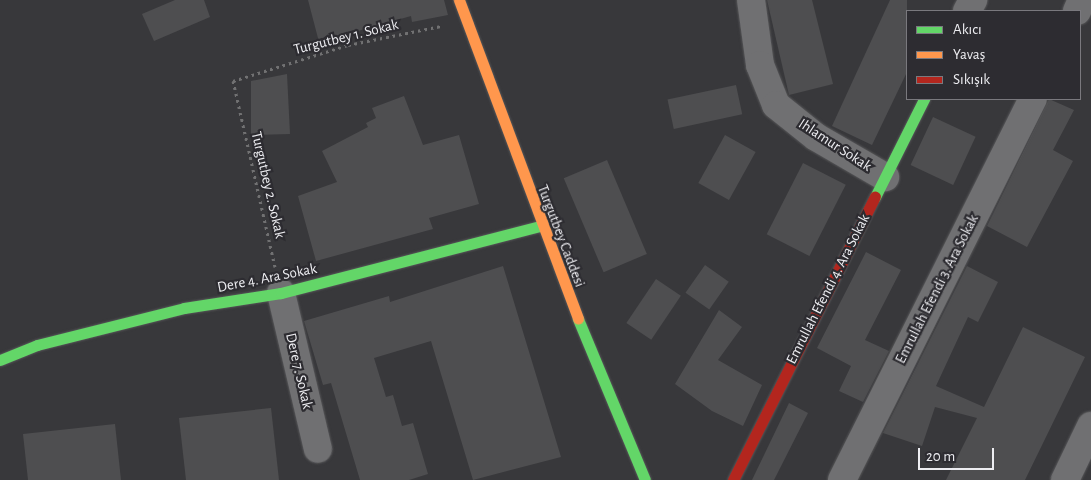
<!DOCTYPE html>
<html>
<head>
<meta charset="utf-8">
<style>
	body { margin:0 }
	#map { position:relative; width:1091px; height:480px; overflow:hidden; background:#38383b; font-family:"Alegreya Sans",sans-serif }
	div>[style] { position:absolute }
	.building>* { inset:0; background:#4e4e50; transform-origin:0 0 }
	.path>* { height:3px; margin-top:-1.5px; transform-origin:0; background:repeating-linear-gradient(90deg,#717172 0 2.5px,transparent 0 6.5px) }
	.roads { filter:drop-shadow(0 0 1px #565658) drop-shadow(0 0 1px #565658) }
	.street>* { height:28px; margin:-14px; padding:0 14px; transform-origin:14px; border-radius:14px; background:#707072 }
	.fast>* { height:11px; margin:-5.5px; padding:0 5.5px; transform-origin:5.5px; border-radius:5.5px; background:#63d668 }
	.slow>* { height:11px; margin:-5.5px; padding:0 5.5px; transform-origin:5.5px; border-radius:5.5px; background:#ff974d }
	.jam>* { height:11px; margin:-5.5px; padding:0 5.5px; transform-origin:5.5px; border-radius:5.5px; background:#b3261e }
	span { translate:-50% -50%; white-space:nowrap; text-align:center; line-height:1.15; -webkit-text-stroke:4.5px #2d2c31; paint-order:stroke }
	.street-label { font-size:15px; color:#ededf1 }
	.legend { position:absolute; left:906px; top:10px; width:175px; height:90px; box-sizing:border-box; background:#2d2c31; border:1px solid #7a797e; margin:0; padding:6px 9px; list-style:none; font-size:15px; color:#ededf1 }
	.legend li { display:flex; align-items:center; gap:10px; height:25px }
	.legend b { width:25px; border:1px solid #7a797e }
	.scale { position:absolute; left:918px; top:448px; width:76px; height:22px; box-sizing:border-box; border:2px solid #ededf1; border-top:0; padding-left:6px; font-size:15px; line-height:18px; white-space:nowrap; color:#ededf1; -webkit-text-stroke:4px #2d2c31; paint-order:stroke }
</style>
</head>
<body>
<div id="map">
	<div class="building">
		<div style="clip-path:polygon(175px 0,204px 0,210px 17px,154px 41px,142px 14px)"></div>
		<div style="clip-path:polygon(308px 0,444px 0,448px 15px,412px 22px,411px 16px,319px 42px)"></div>
		<div style="clip-path:polygon(767px 0,812px 0,833px 84px,789px 95px)"></div>
		<div style="clip-path:polygon(890px 0,907px 0,907px 72px,872px 145px,832px 126px)"></div>
		<div style="clip-path:polygon(287px 74px,290px 134px,251px 135px,251px 81px)"></div>
		<div style="left:736px;top:85px;width:30px;height:70px;rotate:78deg"></div>
		<div style="clip-path:polygon(404px 96px,423px 145px,459px 135px,479px 204px,429px 218px,433px 229px,316px 261px,298px 196px,337px 182px,322px 151px,368px 127px,366px 123px,376px 118px,372px 108px)"></div>
		<div style="clip-path:polygon(1049px 99px,1074px 110px,1053px 150px,1073px 161px,1027px 247px,987px 226px)"></div>
		<div style="left:933px;top:117px;width:47px;height:53px;rotate:25deg"></div>
		<div style="left:725px;top:135px;width:35px;height:55px;rotate:29deg"></div>
		<div style="left:607px;top:160px;width:102px;height:47px;rotate:67deg"></div>
		<div style="left:803px;top:163px;width:48px;height:80px;rotate:27deg"></div>
		<div style="clip-path:polygon(866px 252px,901px 270px,865px 340px,889px 351px,863px 402px,839px 391px,851px 366px,817px 348px)"></div>
		<div style="left:705px;top:265px;width:29px;height:34px;rotate:35deg"></div>
		<div style="clip-path:polygon(503px 266px,561px 457px,473px 480px,431px 341px,374px 358px,386px 397px,393px 395px,402px 426px,413px 423px,428px 474px,409px 480px,360px 480px,331px 383px,323px 385px,304px 321px,389px 296px,390px 302px)"></div>
		<div style="clip-path:polygon(967px 266px,998px 282px,978px 322px,968px 317px,936px 386px,984px 407px,1023px 327px,1085px 357px,1025px 480px,946px 480px,977px 418px,935px 407px,922px 446px,883px 433px)"></div>
		<div style="left:656px;top:279px;width:30px;height:53px;rotate:34deg"></div>
		<div style="clip-path:polygon(719px 310px,742px 327px,718px 360px,762px 385px,743px 426px,712px 411px,675px 384px)"></div>
		<div style="clip-path:polygon(789px 403px,808px 413px,774px 480px,752px 480px)"></div>
		<div style="clip-path:polygon(271px 408px,279px 480px,186px 480px,179px 418px)"></div>
		<div style="clip-path:polygon(115px 424px,121px 480px,28px 480px,23px 434px)"></div>
	</div>
	<div class="path">
		<div style="left:275px;top:267px;width:191px;rotate:-102.7deg"></div>
		<div style="left:233px;top:81px;width:121px;rotate:-17.4deg"></div>
		<div style="left:348px;top:45px;width:95px;rotate:-11.5deg"></div>
	</div>
	<div class="roads">
		<div class="street">
			<div style="left:751px;top:0;width:66px;rotate:82.1deg"></div>
			<div style="left:760px;top:65px;width:43px;rotate:68.2deg"></div>
			<div style="left:776px;top:105px;width:51px;rotate:38.7deg"></div>
			<div style="left:816px;top:137px;width:80px;rotate:30.1deg"></div>
			<div style="left:967px;top:11px;width:13px;rotate:-61deg"></div>
			<div style="left:1077px;top:11px;width:12px;rotate:-66deg"></div>
			<div style="left:281px;top:293px;width:160px;rotate:76.7deg"></div>
			<div style="left:842px;top:480px;width:426px;rotate:-63.4deg"></div>
			<div style="left:1065px;top:480px;width:60px;rotate:-64.3deg"></div>
		</div>
		<div class="fast">
			<div style="left:875px;top:197px;width:110px;rotate:-63.4deg"></div>
			<div style="left:578px;top:319px;width:174px;rotate:67.4deg"></div>
			<div style="left:0;top:360px;width:40px;rotate:-22deg"></div>
			<div style="left:37px;top:345px;width:152px;rotate:-14.1deg"></div>
			<div style="left:184px;top:308px;width:98px;rotate:-8.8deg"></div>
			<div style="left:281px;top:293px;width:268px;rotate:-14.5deg"></div>
		</div>
		<div class="slow">
			<div style="left:459px;top:0;width:340px;rotate:69.5deg"></div>
		</div>
		<div class="jam">
			<div style="left:733px;top:480px;width:317px;rotate:-63.4deg"></div>
		</div>
	</div>
	<div class="street-label">
		<span style="left:346px;top:37px;rotate:-14deg">Turgutbey 1. Sokak</span>
		<span style="left:835px;top:145px;rotate:33deg">Ihlamur Sokak</span>
		<span style="left:268px;top:185px;rotate:77deg">Turgutbey 2. Sokak</span>
		<span style="left:561px;top:236px;rotate:69deg">Turgutbey Caddesi</span>
		<span style="left:267px;top:278px;rotate:-11deg">Dere 4. Ara Sokak</span>
		<span style="left:828px;top:289px;rotate:-63deg">Emrullah Efendi 4. Ara Sokak</span>
		<span style="left:937px;top:289px;rotate:-63deg">Emrullah Efendi 3. Ara Sokak</span>
		<span style="left:299px;top:371px;rotate:77deg">Dere 7. Sokak</span>
	</div>
	<ul class="legend">
	<li><b style="height:6px;background:#63d668"></b>Akıcı</li>
	<li><b style="height:6px;background:#ff974d"></b>Yavaş</li>
	<li><b style="height:6px;background:#b3261e"></b>Sıkışık</li>
	</ul>
	<div class="scale">20 m</div>
</div>
</body>
</html>
